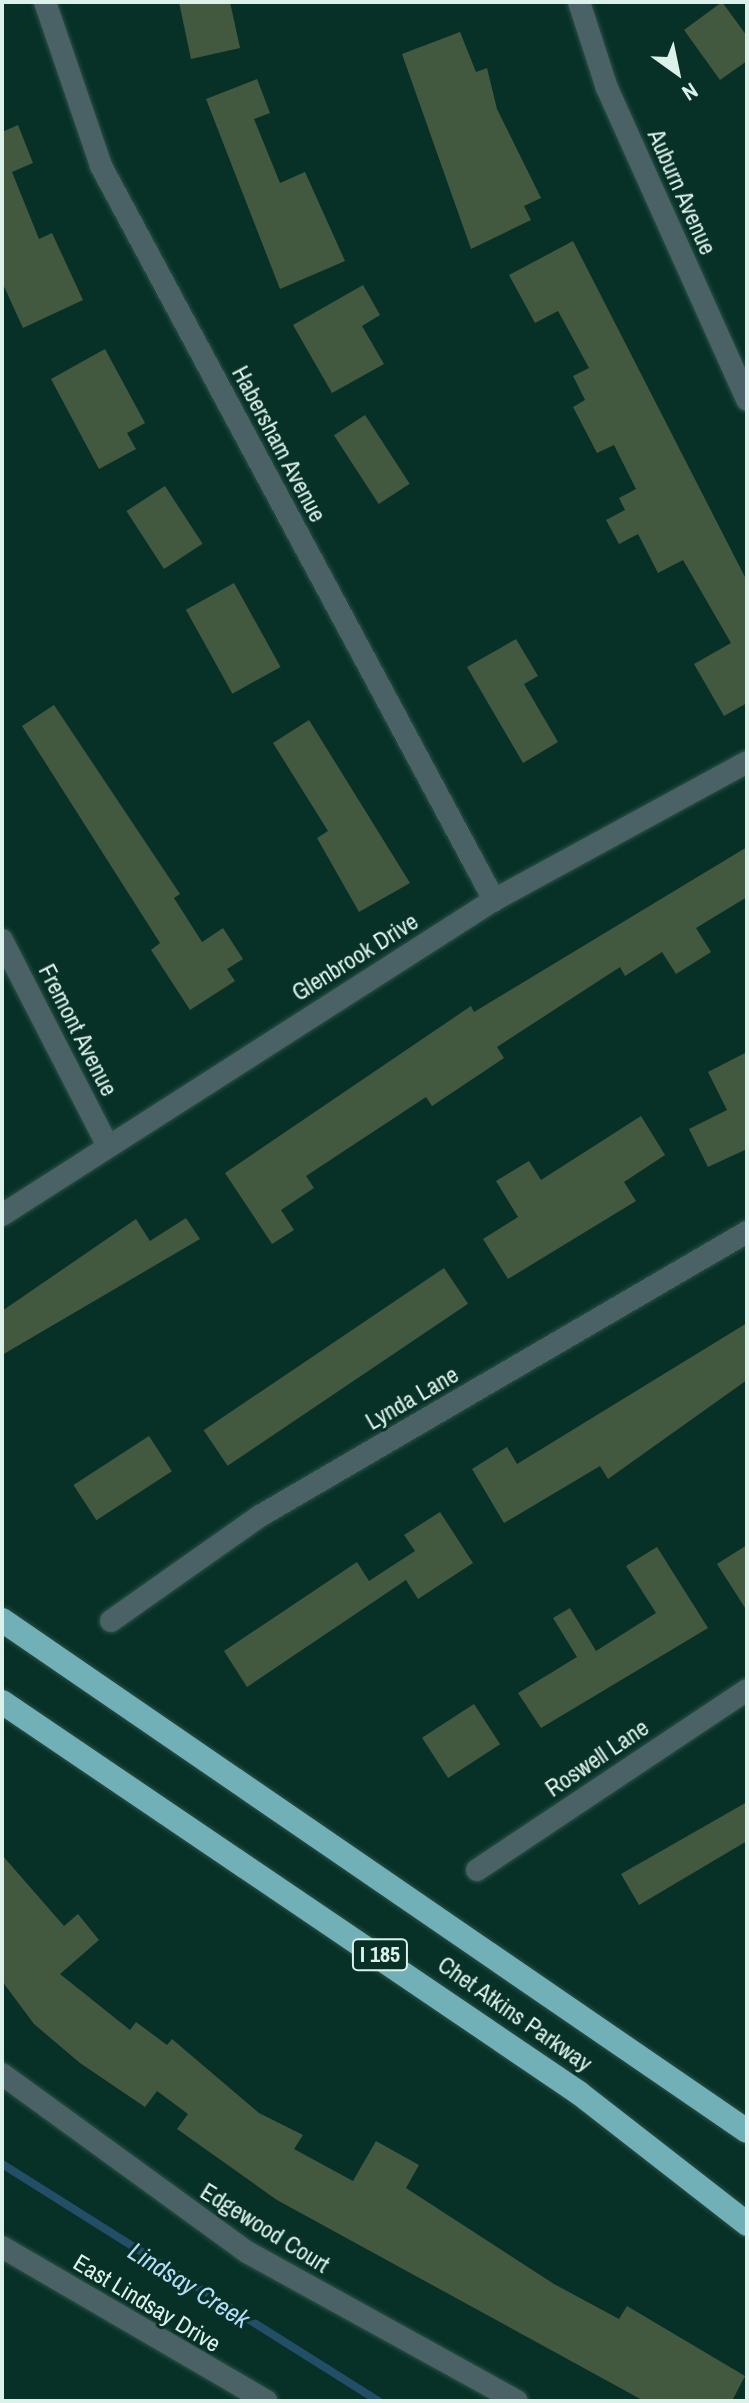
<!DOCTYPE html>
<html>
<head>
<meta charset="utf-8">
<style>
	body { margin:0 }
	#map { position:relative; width:749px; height:2403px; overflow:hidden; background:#073127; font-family:"Archivo Narrow",sans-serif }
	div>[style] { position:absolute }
	.stream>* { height:8px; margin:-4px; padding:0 4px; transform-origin:4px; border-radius:4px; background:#234e68 }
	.building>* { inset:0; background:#43593f; transform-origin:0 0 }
	.roads { filter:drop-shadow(0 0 2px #295046) drop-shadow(0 0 2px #295046) }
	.minor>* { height:22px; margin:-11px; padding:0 11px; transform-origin:11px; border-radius:11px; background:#4a6265 }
	.tertiary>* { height:22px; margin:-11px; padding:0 11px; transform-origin:11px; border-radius:11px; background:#4a6265 }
	.motorway>* { height:24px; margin:-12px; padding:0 12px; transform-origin:12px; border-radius:12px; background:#72b0b7 }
	span { translate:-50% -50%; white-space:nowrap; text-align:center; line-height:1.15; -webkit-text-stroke:6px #073127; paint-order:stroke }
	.shield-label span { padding:2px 6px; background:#073127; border:2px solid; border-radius:6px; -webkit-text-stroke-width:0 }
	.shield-label { font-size:22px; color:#dcf1ea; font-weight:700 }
	.street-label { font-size:24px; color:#dcf1ea }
	.water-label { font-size:26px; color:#b4dcf8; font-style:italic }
	.frame { position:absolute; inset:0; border:4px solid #dcf1ea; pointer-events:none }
	.north { position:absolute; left:637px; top:32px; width:80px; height:80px; -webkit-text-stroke:6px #073127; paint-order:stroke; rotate:147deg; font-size:22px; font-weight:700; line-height:32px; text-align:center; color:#dcf1ea }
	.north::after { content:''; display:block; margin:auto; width:28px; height:36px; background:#dcf1ea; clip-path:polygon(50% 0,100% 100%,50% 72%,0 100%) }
</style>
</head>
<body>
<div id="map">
	<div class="stream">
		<div style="left:2px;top:2164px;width:445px;rotate:32.2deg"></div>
	</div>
	<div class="building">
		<div style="clip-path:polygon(179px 2px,230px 2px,240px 48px,191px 59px)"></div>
		<div style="clip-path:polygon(722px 2px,747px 36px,747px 61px,720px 80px,684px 30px)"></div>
		<div style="clip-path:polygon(460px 32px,476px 72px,487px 68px,497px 109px,541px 198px,524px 206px,531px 220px,471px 249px,402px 54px)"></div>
		<div style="clip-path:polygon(257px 79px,270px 113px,254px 119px,280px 183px,305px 172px,345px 261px,280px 289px,206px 99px)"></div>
		<div style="clip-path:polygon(18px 125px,33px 163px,12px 172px,39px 239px,52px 233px,83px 300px,23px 328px,2px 282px,2px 132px)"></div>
		<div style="clip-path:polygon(573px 241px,747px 581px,747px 703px,724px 716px,694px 664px,731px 643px,683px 560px,658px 573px,638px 534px,619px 544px,606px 520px,625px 510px,619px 498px,636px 489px,614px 445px,597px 453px,573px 407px,585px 400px,573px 376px,589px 368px,558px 311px,535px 323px,509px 275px)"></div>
		<div style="clip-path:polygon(363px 285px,380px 315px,362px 326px,384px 364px,332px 393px,293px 325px)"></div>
		<div style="clip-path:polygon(105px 349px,145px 423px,127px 433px,136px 449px,99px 469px,51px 379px)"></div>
		<div style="left:365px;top:415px;width:82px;height:37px;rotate:57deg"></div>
		<div style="left:165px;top:486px;width:69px;height:46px;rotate:57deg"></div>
		<div style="left:234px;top:583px;width:96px;height:55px;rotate:61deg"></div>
		<div style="clip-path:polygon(516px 639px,538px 676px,524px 684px,558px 742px,523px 763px,467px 667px)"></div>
		<div style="clip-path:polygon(54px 705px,180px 894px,174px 898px,202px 942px,223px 928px,243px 959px,227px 969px,235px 981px,190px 1010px,151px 950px,160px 943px,22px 726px)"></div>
		<div style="clip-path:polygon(309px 720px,410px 883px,359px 912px,317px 838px,328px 831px,273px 743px)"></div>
		<div style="clip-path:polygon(747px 847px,747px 897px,696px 928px,711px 952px,676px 974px,662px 952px,625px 976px,620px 967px,497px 1047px,504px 1058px,432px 1106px,426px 1097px,306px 1176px,314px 1188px,281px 1210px,294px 1230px,272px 1244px,225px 1173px,471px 1006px,474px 1012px)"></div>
		<div style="clip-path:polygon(747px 1052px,747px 1149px,708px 1167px,689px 1129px,727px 1110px,708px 1072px)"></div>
		<div style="clip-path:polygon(641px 1116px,665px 1155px,624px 1182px,636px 1201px,508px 1279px,483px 1239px,518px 1217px,496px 1181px,529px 1161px,541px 1180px)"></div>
		<div style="clip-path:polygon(186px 1218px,200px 1239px,2px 1355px,2px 1311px,136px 1219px,150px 1241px)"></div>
		<div style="left:444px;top:1268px;width:43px;height:290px;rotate:56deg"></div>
		<div style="clip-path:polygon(747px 1323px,747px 1380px,608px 1479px,600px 1466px,504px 1523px,472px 1469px,507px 1447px,517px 1464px)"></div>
		<div style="left:149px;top:1436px;width:42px;height:90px;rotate:57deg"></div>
		<div style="clip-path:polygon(440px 1512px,473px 1563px,418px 1599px,406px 1580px,247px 1687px,224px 1651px,357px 1562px,369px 1581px,415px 1551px,404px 1535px)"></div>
		<div style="clip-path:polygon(747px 1545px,747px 1611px,717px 1564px)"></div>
		<div style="clip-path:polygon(657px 1547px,708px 1628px,541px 1728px,518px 1693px,577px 1657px,553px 1618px,570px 1608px,596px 1651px,656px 1613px,626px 1566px)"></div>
		<div style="left:474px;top:1704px;width:48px;height:62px;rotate:57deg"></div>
		<div style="clip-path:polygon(747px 1802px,747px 1841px,639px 1905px,621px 1874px)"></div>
		<div style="clip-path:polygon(2px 1855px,64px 1926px,78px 1914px,99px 1940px,60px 1974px,130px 2030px,136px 2022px,167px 2045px,172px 2039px,259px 2113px,303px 2135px,294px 2149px,353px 2181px,376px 2141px,419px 2165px,406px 2188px,554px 2284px,619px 2319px,627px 2306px,745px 2376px,732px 2401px,644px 2401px,277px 2200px,177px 2129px,188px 2114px,157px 2091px,145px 2107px,80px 2063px,34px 2024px,2px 1981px)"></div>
	</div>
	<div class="roads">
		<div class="minor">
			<div style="left:45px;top:2px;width:173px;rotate:71.1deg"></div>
			<div style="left:101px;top:166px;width:833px;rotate:61.83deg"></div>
			<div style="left:2px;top:940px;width:229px;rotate:62.8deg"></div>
			<div style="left:2px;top:1215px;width:584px;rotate:-32.63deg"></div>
			<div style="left:494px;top:900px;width:288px;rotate:-28.6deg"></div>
			<div style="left:111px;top:1621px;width:182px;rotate:-35.2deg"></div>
			<div style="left:260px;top:1516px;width:564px;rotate:-30.25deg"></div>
			<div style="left:477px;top:1870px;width:324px;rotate:-33.7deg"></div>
			<div style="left:2px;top:2074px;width:303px;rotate:36deg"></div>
			<div style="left:247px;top:2252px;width:308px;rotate:28.9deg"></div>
			<div style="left:2px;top:2247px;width:306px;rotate:30.2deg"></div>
		</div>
		<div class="tertiary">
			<div style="left:579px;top:2px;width:90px;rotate:72deg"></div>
			<div style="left:607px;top:88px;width:342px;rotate:65.8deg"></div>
		</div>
		<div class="motorway">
			<div style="left:2px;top:1620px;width:903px;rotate:34.45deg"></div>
			<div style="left:2px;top:1702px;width:697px;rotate:34.12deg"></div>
			<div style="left:579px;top:2093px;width:213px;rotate:37.9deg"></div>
		</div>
	</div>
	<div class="shield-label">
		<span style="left:380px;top:1955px">I 185</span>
	</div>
	<div class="street-label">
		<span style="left:682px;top:192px;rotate:66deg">Auburn Avenue</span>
		<span style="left:279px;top:444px;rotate:62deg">Habersham Avenue</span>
		<span style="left:355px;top:957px;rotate:-32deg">Glenbrook Drive</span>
		<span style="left:78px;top:1030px;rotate:63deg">Fremont Avenue</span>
		<span style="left:412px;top:1398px;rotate:-30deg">Lynda Lane</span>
		<span style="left:597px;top:1758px;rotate:-34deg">Roswell Lane</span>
		<span style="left:515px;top:2014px;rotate:35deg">Chet Atkins Parkway</span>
		<span style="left:265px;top:2228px;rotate:32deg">Edgewood Court</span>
		<span style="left:147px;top:2303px;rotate:31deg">East Lindsay Drive</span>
	</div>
	<div class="water-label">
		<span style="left:189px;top:2285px;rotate:32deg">Lindsay Creek</span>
	</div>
	<div class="frame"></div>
	<div class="north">N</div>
</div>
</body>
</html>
